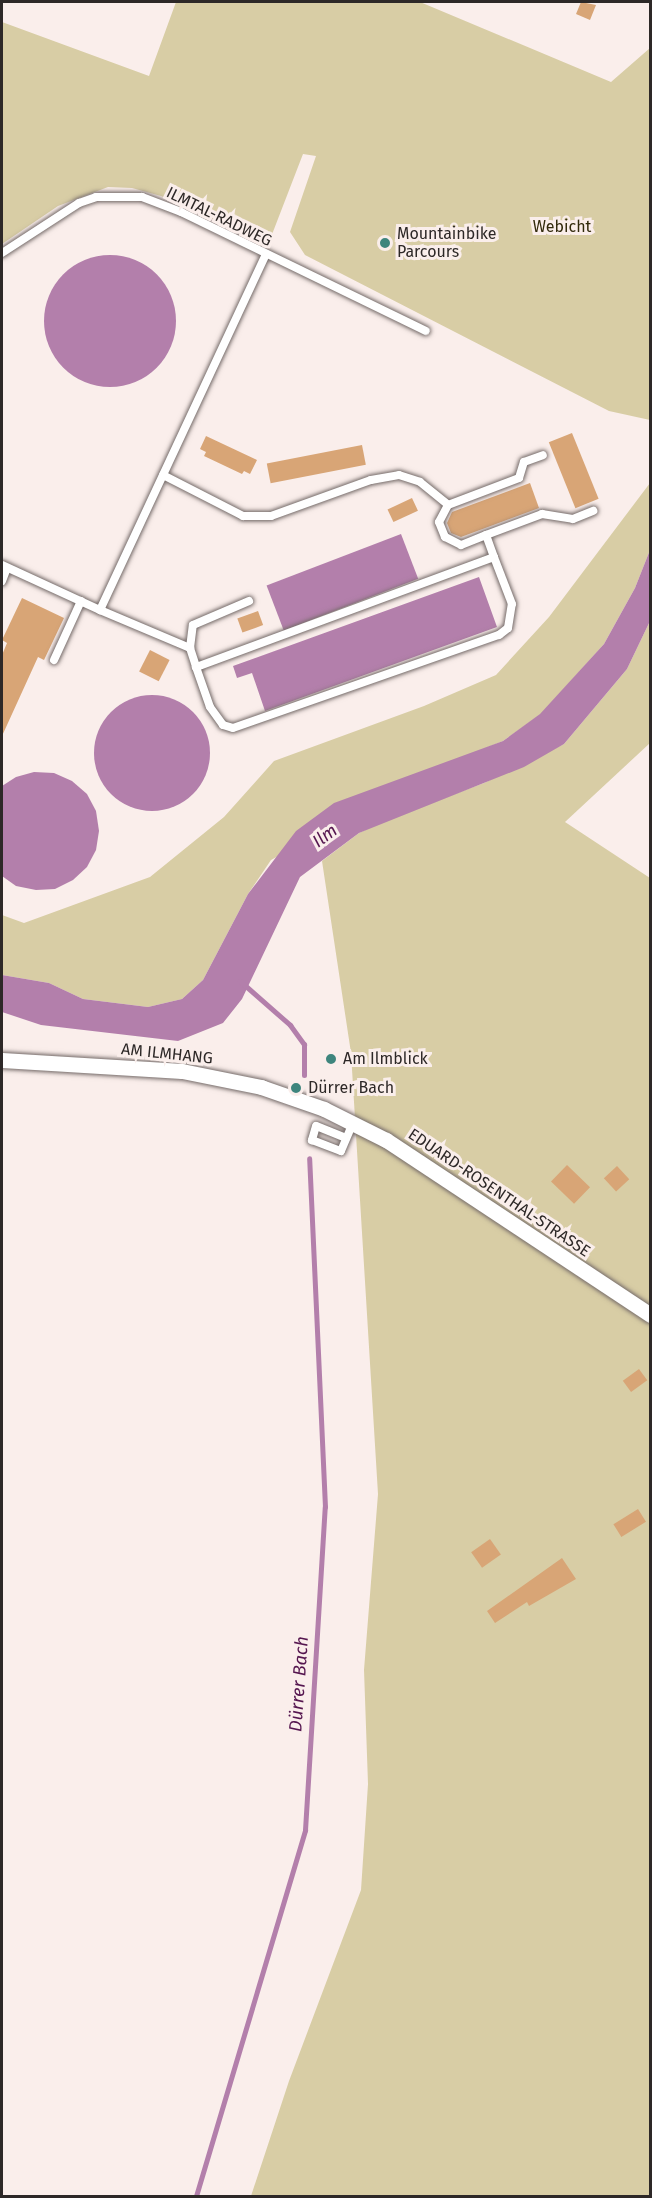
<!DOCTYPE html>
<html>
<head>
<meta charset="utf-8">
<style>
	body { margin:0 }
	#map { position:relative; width:652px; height:2198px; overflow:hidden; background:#faeeeb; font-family:"Fira Sans",sans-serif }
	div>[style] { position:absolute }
	.green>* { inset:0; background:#d8cda5 }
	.water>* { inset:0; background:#b37fab; transform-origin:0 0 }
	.round { border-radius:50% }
	.stream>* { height:5px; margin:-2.5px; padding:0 2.5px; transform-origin:2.5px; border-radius:2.5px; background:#b37fab }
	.building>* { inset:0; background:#d8a576; transform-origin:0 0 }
	.roads { filter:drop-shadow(0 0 2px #756b69) drop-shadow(0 0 2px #756b69) }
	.lane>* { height:8px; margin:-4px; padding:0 4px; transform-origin:4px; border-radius:4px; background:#fff }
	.street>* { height:15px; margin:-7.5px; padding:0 7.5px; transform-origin:7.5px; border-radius:7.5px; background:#fff }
	.dots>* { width:16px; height:16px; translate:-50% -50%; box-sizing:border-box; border:3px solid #faeeeb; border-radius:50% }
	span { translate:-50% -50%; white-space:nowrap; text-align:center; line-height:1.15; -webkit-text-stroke:6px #faeeeb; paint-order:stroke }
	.street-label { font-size:16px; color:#2d2827 }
	.park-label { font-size:16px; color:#31290b }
	.poi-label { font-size:16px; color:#2d2827 }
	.left { translate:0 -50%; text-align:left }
	.water-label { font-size:18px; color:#55164f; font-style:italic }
	.frame { position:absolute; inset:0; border:3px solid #2d2827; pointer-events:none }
</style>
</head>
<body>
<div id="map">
	<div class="green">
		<div style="clip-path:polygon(176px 2px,420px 2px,611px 82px,650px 48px,650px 420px,609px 411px,305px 255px,290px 232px,316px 156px,303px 154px,271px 237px,260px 240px,161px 196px,132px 188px,108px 187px,58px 206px,2px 244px,2px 22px,149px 76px)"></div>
		<div style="clip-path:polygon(650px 483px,650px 550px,635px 588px,604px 644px,541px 714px,503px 741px,441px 766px,271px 860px,248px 894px,203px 980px,182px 999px,148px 1007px,83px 999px,49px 983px,2px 975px,2px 915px,24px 923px,150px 877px,224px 817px,274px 761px,424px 706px,496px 675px,549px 617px)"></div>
		<div style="clip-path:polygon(650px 621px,650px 743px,565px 822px,650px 878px,650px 2196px,251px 2196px,289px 2081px,361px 1890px,368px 1784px,364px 1670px,378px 1494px,351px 1053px,322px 861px,359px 833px,386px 820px,484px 783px,564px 744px,627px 669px)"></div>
	</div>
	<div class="water">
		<div class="round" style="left:44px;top:255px;width:132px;height:132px"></div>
		<div style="left:401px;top:534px;width:48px;height:144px;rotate:69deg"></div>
		<div style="clip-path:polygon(650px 550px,650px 621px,627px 669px,564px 744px,524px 767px,359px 833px,300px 877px,242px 999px,223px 1023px,178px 1041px,41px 1025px,2px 1012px,2px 975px,49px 983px,83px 999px,148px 1007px,182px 999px,203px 980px,248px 894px,296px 831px,334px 803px,503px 741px,540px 714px,604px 644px,635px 588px)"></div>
		<div style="clip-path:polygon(479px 577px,497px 627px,265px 711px,252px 673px,237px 678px,233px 666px)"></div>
		<div class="round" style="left:94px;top:695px;width:116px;height:116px"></div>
		<div style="clip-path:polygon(34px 772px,54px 773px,72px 781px,87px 794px,96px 811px,99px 831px,96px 850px,87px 867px,73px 880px,55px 889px,36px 890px,16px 886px,2px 876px,2px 786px,16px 777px)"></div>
	</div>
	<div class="stream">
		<div style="left:240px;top:981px;width:67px;rotate:41.3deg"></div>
		<div style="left:290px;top:1025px;width:24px;rotate:54deg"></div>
		<div style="left:304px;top:1044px;width:31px;rotate:90deg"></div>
		<div style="left:196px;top:2196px;width:382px;rotate:-73.4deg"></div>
		<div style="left:305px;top:1830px;width:324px;rotate:-86.5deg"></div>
		<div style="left:325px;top:1507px;width:349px;rotate:-92.6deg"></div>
	</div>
	<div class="building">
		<div style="clip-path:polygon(581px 2px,596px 5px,590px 20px,576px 14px)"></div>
		<div style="left:572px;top:433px;width:71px;height:25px;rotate:68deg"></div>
		<div style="clip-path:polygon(206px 436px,257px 460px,250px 474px,244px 471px,242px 474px,204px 456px,206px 452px,200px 449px)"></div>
		<div style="left:362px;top:445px;width:20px;height:97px;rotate:79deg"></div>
		<div style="clip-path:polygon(530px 483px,539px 508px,461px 537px,451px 533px,447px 523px,452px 512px)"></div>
		<div style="left:412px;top:498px;width:14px;height:27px;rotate:65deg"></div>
		<div style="clip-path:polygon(22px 598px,64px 618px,44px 660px,38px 657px,2px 736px,2px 655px,7px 643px,2px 640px)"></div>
		<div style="left:258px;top:611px;width:15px;height:22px;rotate:70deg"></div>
		<div style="left:150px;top:650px;width:22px;height:24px;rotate:27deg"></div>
		<div style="left:567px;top:1165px;width:32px;height:23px;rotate:44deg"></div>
		<div style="left:617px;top:1166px;width:18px;height:18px;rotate:47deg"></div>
		<div style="left:639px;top:1369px;width:14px;height:20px;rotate:54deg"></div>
		<div style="left:638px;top:1509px;width:15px;height:29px;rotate:58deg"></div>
		<div style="left:490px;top:1539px;width:19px;height:23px;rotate:55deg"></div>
		<div style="clip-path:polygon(562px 1558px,576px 1579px,529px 1606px,527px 1602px,495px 1623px,487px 1611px)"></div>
	</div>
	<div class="roads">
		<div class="lane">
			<div style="left:2px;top:253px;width:92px;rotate:-33deg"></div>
			<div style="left:79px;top:203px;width:18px;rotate:-19deg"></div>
			<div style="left:96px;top:197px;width:46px"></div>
			<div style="left:142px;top:197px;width:42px;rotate:21deg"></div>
			<div style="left:181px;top:212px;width:272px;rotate:25.9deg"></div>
			<div style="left:163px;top:475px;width:90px;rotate:27.1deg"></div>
			<div style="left:243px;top:516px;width:28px"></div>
			<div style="left:271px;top:516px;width:106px;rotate:-19.8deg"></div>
			<div style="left:371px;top:480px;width:28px;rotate:-10deg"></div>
			<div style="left:399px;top:475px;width:22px;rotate:18deg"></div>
			<div style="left:420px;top:482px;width:36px;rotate:39deg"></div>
			<div style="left:486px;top:535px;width:27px;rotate:158deg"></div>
			<div style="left:461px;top:545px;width:18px;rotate:-153deg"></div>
			<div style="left:445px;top:537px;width:16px;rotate:-112deg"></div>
			<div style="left:439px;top:522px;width:19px;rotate:-62deg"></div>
			<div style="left:448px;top:505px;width:76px;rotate:-20.8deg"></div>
			<div style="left:519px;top:478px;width:17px;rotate:-73deg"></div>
			<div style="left:524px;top:462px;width:20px;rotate:-20deg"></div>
			<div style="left:494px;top:557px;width:23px;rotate:-110deg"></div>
			<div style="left:486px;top:535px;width:60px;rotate:-20.6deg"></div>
			<div style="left:542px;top:514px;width:31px;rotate:9deg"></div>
			<div style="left:573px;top:519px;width:22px;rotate:-22deg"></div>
			<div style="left:2px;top:565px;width:108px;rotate:24.7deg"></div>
			<div style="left:100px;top:610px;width:393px;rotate:-65deg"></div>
			<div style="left:2px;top:581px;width:14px;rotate:-69deg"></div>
			<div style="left:100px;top:610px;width:98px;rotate:22.9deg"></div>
			<div style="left:190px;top:648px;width:20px;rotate:72deg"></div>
			<div style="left:196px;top:667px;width:42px;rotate:70.7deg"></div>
			<div style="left:210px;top:707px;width:22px;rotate:54deg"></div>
			<div style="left:223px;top:725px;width:10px;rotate:17deg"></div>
			<div style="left:233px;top:728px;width:282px;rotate:-19.3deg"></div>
			<div style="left:499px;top:635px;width:11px;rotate:-38deg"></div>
			<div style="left:508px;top:628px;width:24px;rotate:-81deg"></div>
			<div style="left:512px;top:604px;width:50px;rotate:-111deg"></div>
			<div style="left:494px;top:557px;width:318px;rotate:159.7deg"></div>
			<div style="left:190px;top:648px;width:23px;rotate:-83deg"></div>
			<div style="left:193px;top:625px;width:61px;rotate:-23.2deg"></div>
			<div style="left:54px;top:660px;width:65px;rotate:-65.4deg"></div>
			<div style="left:346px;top:1138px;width:32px;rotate:-158deg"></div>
			<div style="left:316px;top:1126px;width:15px;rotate:106deg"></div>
			<div style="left:312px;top:1140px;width:31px;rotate:21deg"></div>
			<div style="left:341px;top:1151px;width:30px;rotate:-67deg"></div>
		</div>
		<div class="street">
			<div style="left:2px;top:1060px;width:180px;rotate:3.5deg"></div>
			<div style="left:182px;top:1071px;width:81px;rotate:11.4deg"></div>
			<div style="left:261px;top:1087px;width:67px;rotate:19.2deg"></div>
			<div style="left:324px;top:1109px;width:69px;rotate:26.6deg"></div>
			<div style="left:386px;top:1140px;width:317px;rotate:33.5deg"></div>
		</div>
	</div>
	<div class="dots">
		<div style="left:385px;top:243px;background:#3e857d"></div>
		<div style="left:331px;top:1059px;background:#3e857d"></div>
		<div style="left:296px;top:1088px;background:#3e857d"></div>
	</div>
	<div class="street-label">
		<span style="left:219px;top:217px;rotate:26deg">ILMTAL-RADWEG</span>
		<span style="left:167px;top:1054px;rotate:6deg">AM ILMHANG</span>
		<span style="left:499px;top:1193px;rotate:34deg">EDUARD-ROSENTHAL-STRASSE</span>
	</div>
	<div class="park-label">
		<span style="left:562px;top:227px">Webicht</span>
	</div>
	<div class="poi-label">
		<span class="left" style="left:397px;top:243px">Mountainbike<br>Parcours</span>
		<span class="left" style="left:343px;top:1059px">Am Ilmblick</span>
		<span class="left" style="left:308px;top:1088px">Dürrer Bach</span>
	</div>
	<div class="water-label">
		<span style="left:325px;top:836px;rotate:-36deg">Ilm</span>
		<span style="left:299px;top:1684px;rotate:-86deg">Dürrer Bach</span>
	</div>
	<div class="frame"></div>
</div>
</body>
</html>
